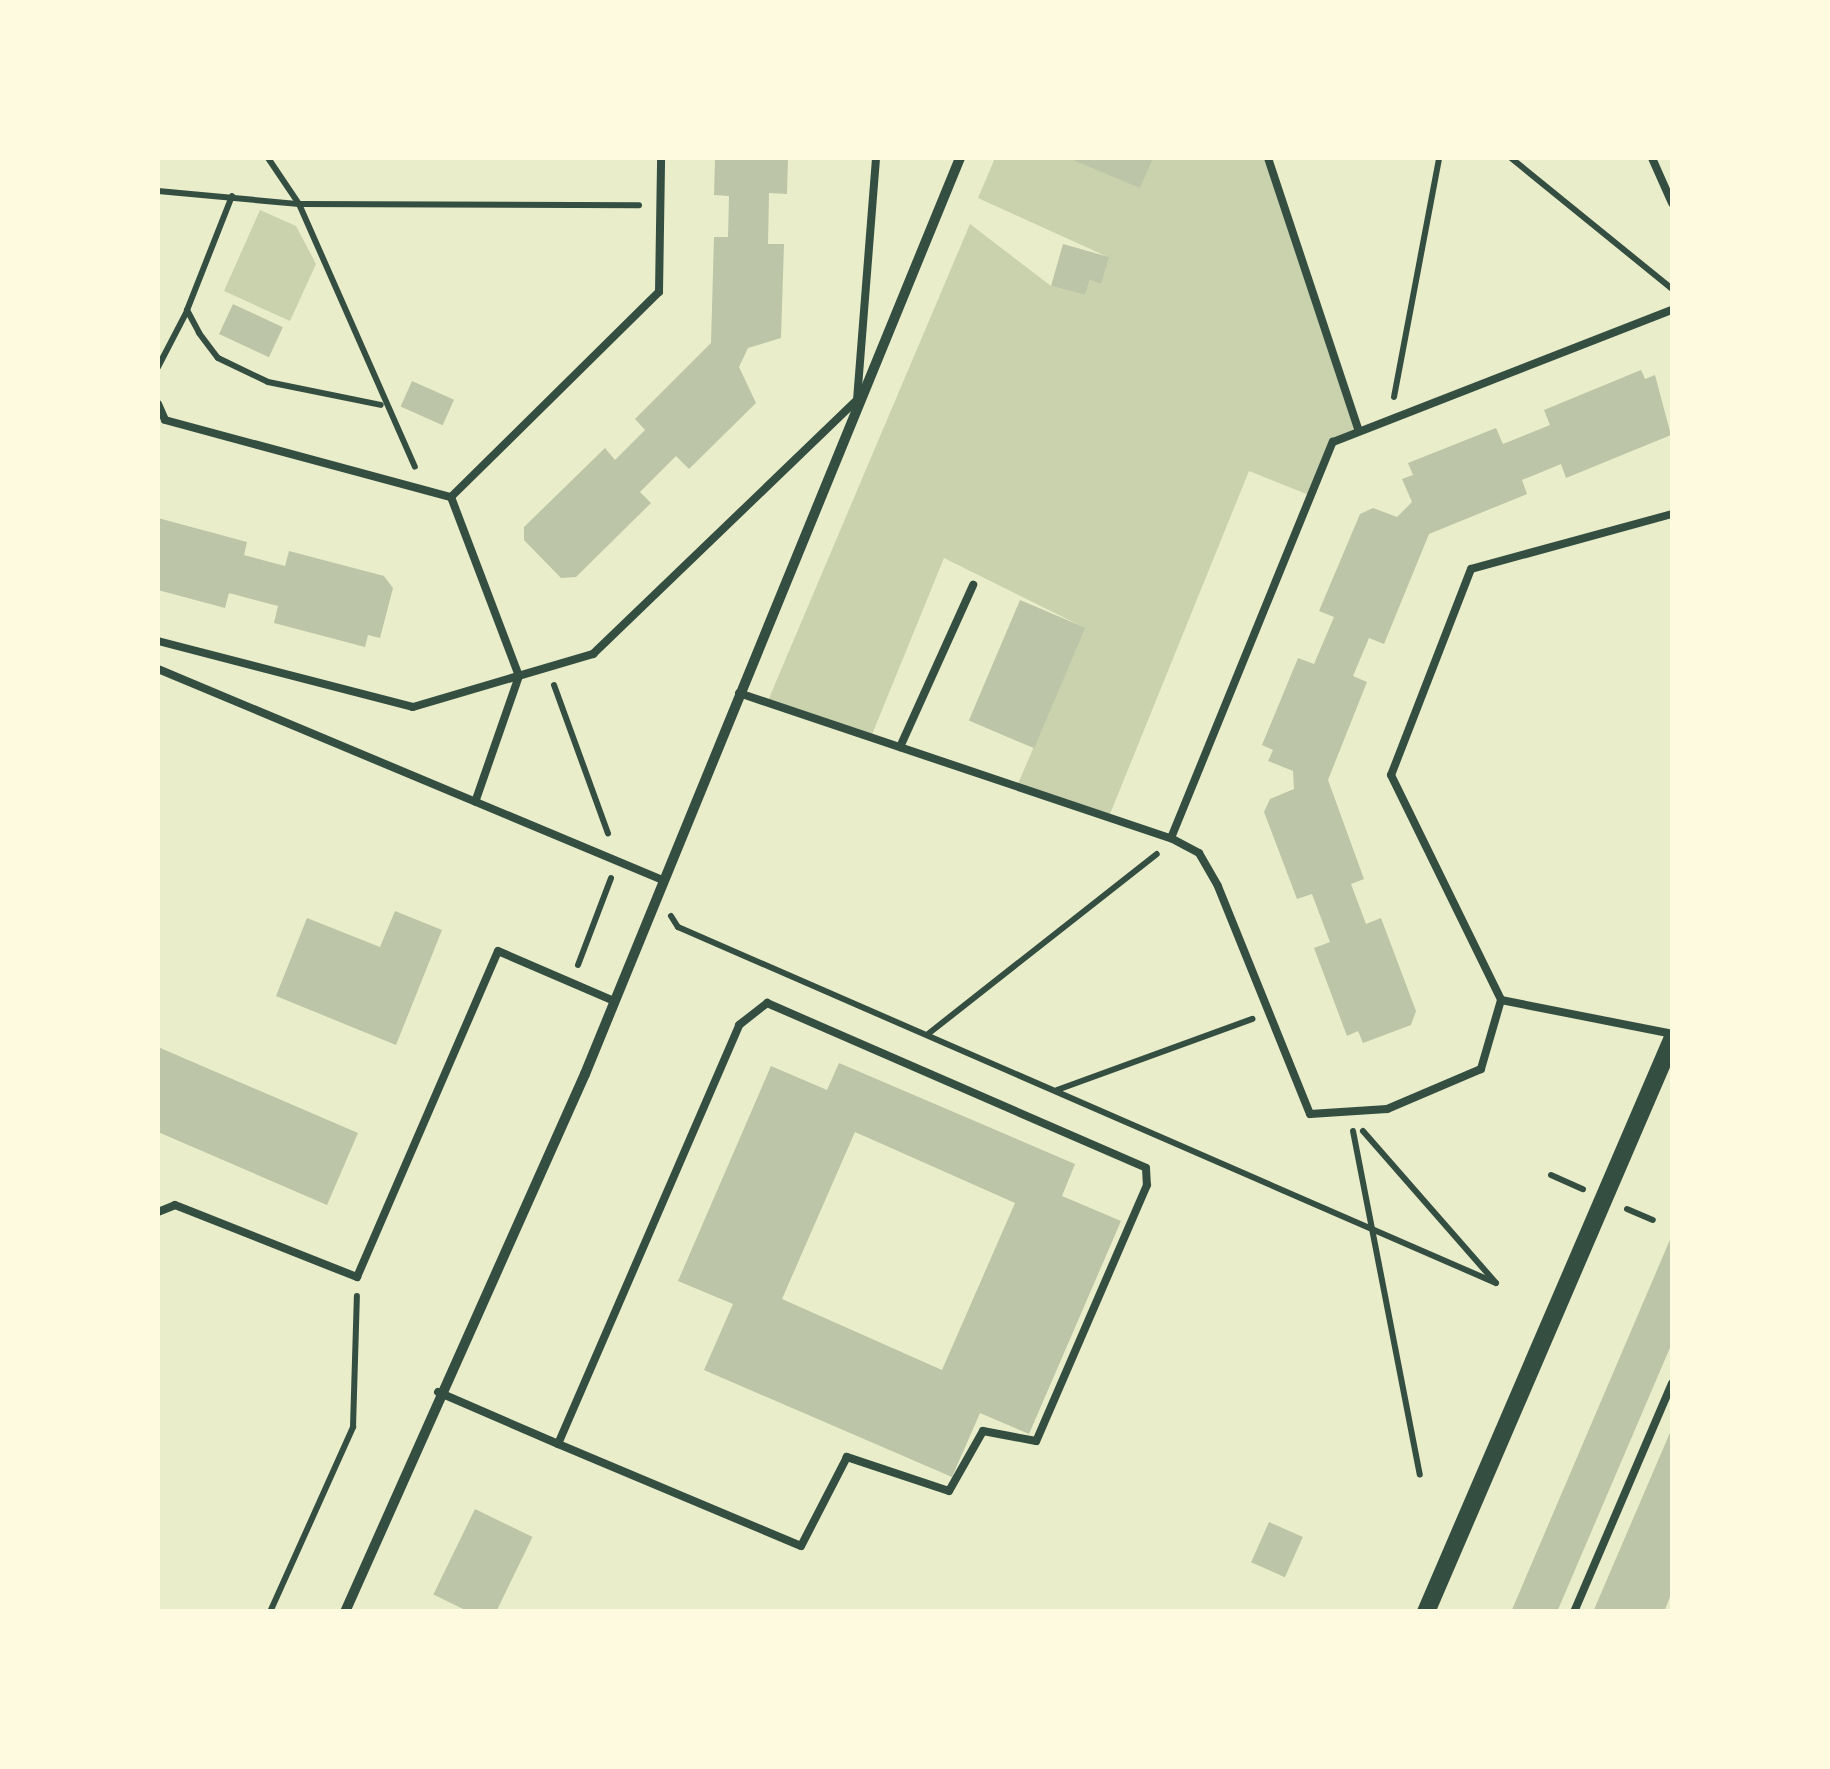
<!DOCTYPE html>
<html>
<head>
<meta charset="utf-8">
<style>
	body { margin:0 }
	#map { position:relative; width:1830px; height:1769px; overflow:hidden; background:#e9edc9; font-family:"Playfair Display",serif }
	div>[style] { position:absolute }
	.green>* { inset:0; background:#cad2ad }
	.building>* { inset:0; background:#bcc5a7; transform-origin:0 0 }
	.path>* { height:6px; margin:-3px; padding:0 3px; transform-origin:3px; border-radius:3px; background:#344e41 }
	.service>* { height:8px; margin:-4px; padding:0 4px; transform-origin:4px; border-radius:4px; background:#344e41 }
	.minor>* { height:10px; margin:-5px; padding:0 5px; transform-origin:5px; border-radius:5px; background:#344e41 }
	.tertiary>* { height:18px; margin:-9px; padding:0 9px; transform-origin:9px; border-radius:9px; background:#344e41 }
	span { translate:-50% -50%; white-space:nowrap; text-align:center; line-height:1.15; -webkit-text-stroke:10px #fefae0; paint-order:stroke }
	.frame { position:absolute; inset:0; border:160px solid #fefae0; pointer-events:none }
</style>
</head>
<body>
<div id="map">
	<div class="green">
		<div style="clip-path:polygon(995px 158px,1268px 158px,1358px 429px,1333px 442px,1309px 495px,1249px 471px,1110px 814px,1017px 786px,1085px 628px,944px 558px,871px 737px,767px 703px,970px 224px,1051px 286px,1085px 295px,1090px 280px,1100px 283px,1108px 257px,978px 198px)"></div>
		<div style="clip-path:polygon(260px 210px,296px 226px,316px 264px,290px 321px,224px 291px)"></div>
	</div>
	<div class="building">
		<div style="clip-path:polygon(715px 158px,788px 158px,787px 194px,769px 193px,768px 244px,784px 244px,781px 338px,748px 348px,739px 367px,756px 403px,689px 469px,676px 456px,640px 492px,651px 503px,576px 577px,561px 578px,524px 540px,524px 527px,605px 448px,615px 460px,645px 430px,635px 419px,711px 343px,714px 237px,728px 237px,729px 196px,714px 195px)"></div>
		<div style="clip-path:polygon(1068px 158px,1153px 158px,1140px 188px)"></div>
		<div style="clip-path:polygon(1063px 244px,1109px 257px,1101px 284px,1090px 280px,1085px 295px,1051px 286px)"></div>
		<div style="left:233px;top:304px;width:55px;height:33px;rotate:25deg"></div>
		<div style="clip-path:polygon(1641px 370px,1645px 379px,1655px 375px,1671px 435px,1566px 478px,1561px 464px,1522px 480px,1527px 494px,1429px 534px,1384px 644px,1369px 638px,1353px 676px,1367px 682px,1328px 780px,1364px 879px,1351px 884px,1366px 924px,1381px 918px,1416px 1011px,1411px 1025px,1363px 1043px,1358px 1031px,1347px 1036px,1314px 948px,1330px 942px,1312px 894px,1297px 899px,1264px 812px,1270px 799px,1294px 789px,1293px 771px,1268px 761px,1273px 750px,1262px 745px,1298px 658px,1314px 664px,1334px 617px,1319px 611px,1360px 514px,1373px 508px,1397px 517px,1412px 502px,1402px 479px,1413px 475px,1408px 463px,1496px 428px,1503px 444px,1550px 425px,1544px 410px)"></div>
		<div style="left:412px;top:381px;width:46px;height:28px;rotate:24deg"></div>
		<div style="clip-path:polygon(158px 518px,247px 542px,244px 555px,285px 566px,289px 551px,384px 576px,393px 588px,380px 638px,368px 635px,365px 647px,274px 623px,278px 606px,229px 593px,225px 608px,158px 590px)"></div>
		<div style="left:1020px;top:600px;width:71px;height:131px;rotate:23deg"></div>
		<div style="clip-path:polygon(395px 911px,442px 930px,396px 1045px,276px 996px,307px 918px,380px 947px)"></div>
		<div style="clip-path:polygon(158px 1047px,358px 1133px,327px 1205px,158px 1132px)"></div>
		<div style="clip-path:polygon(evenodd,839px 1063px,1075px 1164px,1062px 1196px,1121px 1221px,1029px 1434px,980px 1413px,952px 1477px,704px 1370px,733px 1304px,678px 1281px,771px 1066px,827px 1090px,839px 1063px,855px 1132px,1015px 1203px,942px 1370px,782px 1299px,855px 1132px)"></div>
		<div style="clip-path:polygon(1672px 1235px,1672px 1343px,1557px 1612px,1511px 1612px)"></div>
		<div style="clip-path:polygon(1672px 1428px,1672px 1592px,1664px 1612px,1593px 1612px)"></div>
		<div style="left:475px;top:1509px;width:64px;height:95px;rotate:26deg"></div>
		<div style="left:1269px;top:1522px;width:37px;height:44px;rotate:24deg"></div>
	</div>
	<div class="path">
		<div style="left:268px;top:158px;width:55px;rotate:56deg"></div>
		<div style="left:299px;top:204px;width:287px;rotate:66.2deg"></div>
		<div style="left:1511px;top:158px;width:208px;rotate:39.1deg"></div>
		<div style="left:158px;top:191px;width:142px;rotate:5.3deg"></div>
		<div style="left:299px;top:204px;width:340px;rotate:0.2deg"></div>
		<div style="left:232px;top:196px;width:123px;rotate:111.5deg"></div>
		<div style="left:187px;top:310px;width:26px;rotate:62deg"></div>
		<div style="left:199px;top:333px;width:31px;rotate:53deg"></div>
		<div style="left:218px;top:358px;width:55px;rotate:25.6deg"></div>
		<div style="left:268px;top:382px;width:115px;rotate:11.5deg"></div>
		<div style="left:158px;top:367px;width:63px;rotate:-62.6deg"></div>
		<div style="left:1394px;top:397px;width:243px;rotate:-79.3deg"></div>
		<div style="left:554px;top:685px;width:158px;rotate:70deg"></div>
		<div style="left:671px;top:916px;width:13px;rotate:58deg"></div>
		<div style="left:678px;top:927px;width:892px;rotate:23.52deg"></div>
		<div style="left:1496px;top:1283px;width:202px;rotate:-131.2deg"></div>
		<div style="left:578px;top:965px;width:93px;rotate:-69.2deg"></div>
		<div style="left:928px;top:1034px;width:291px;rotate:-38.2deg"></div>
		<div style="left:1057px;top:1090px;width:208px;rotate:-20deg"></div>
		<div style="left:1353px;top:1131px;width:350px;rotate:79deg"></div>
		<div style="left:1551px;top:1175px;width:35px;rotate:24deg"></div>
		<div style="left:1627px;top:1209px;width:28px;rotate:23deg"></div>
		<div style="left:270px;top:1612px;width:203px;rotate:-65.8deg"></div>
		<div style="left:353px;top:1427px;width:131px;rotate:-88.3deg"></div>
	</div>
	<div class="service">
		<div style="left:1268px;top:158px;width:286px;rotate:71.6deg"></div>
		<div style="left:1652px;top:158px;width:49px;rotate:66deg"></div>
		<div style="left:158px;top:404px;width:17px;rotate:66deg"></div>
		<div style="left:165px;top:420px;width:296px;rotate:15.1deg"></div>
		<div style="left:451px;top:497px;width:292px;rotate:-44.6deg"></div>
		<div style="left:659px;top:292px;width:134px;rotate:-89.1deg"></div>
		<div style="left:451px;top:497px;width:191px;rotate:69.2deg"></div>
		<div style="left:519px;top:676px;width:133px;rotate:109.2deg"></div>
		<div style="left:1672px;top:514px;width:208px;rotate:164.7deg"></div>
		<div style="left:1471px;top:569px;width:221px;rotate:111.2deg"></div>
		<div style="left:1391px;top:775px;width:250px;rotate:63.9deg"></div>
		<div style="left:1501px;top:1000px;width:174px;rotate:11.2deg"></div>
		<div style="left:158px;top:641px;width:263px;rotate:14.5deg"></div>
		<div style="left:413px;top:707px;width:188px;rotate:-16.4deg"></div>
		<div style="left:593px;top:654px;width:366px;rotate:-43.9deg"></div>
		<div style="left:857px;top:400px;width:243px;rotate:-85.5deg"></div>
		<div style="left:158px;top:669px;width:544px;rotate:22.7deg"></div>
		<div style="left:739px;top:693px;width:456px;rotate:18.6deg"></div>
		<div style="left:900px;top:747px;width:178px;rotate:-65.7deg"></div>
		<div style="left:1501px;top:1000px;width:72px;rotate:106.2deg"></div>
		<div style="left:1481px;top:1069px;width:102px;rotate:156.9deg"></div>
		<div style="left:1387px;top:1109px;width:77px;rotate:176.3deg"></div>
		<div style="left:1310px;top:1114px;width:246px;rotate:-112deg"></div>
		<div style="left:1218px;top:886px;width:38px;rotate:-120deg"></div>
		<div style="left:1199px;top:853px;width:32px;rotate:-152deg"></div>
		<div style="left:1171px;top:838px;width:428px;rotate:-67.8deg"></div>
		<div style="left:1333px;top:442px;width:364px;rotate:-21.3deg"></div>
		<div style="left:158px;top:1212px;width:18px;rotate:-22deg"></div>
		<div style="left:175px;top:1205px;width:196px;rotate:21.6deg"></div>
		<div style="left:357px;top:1277px;width:355px;rotate:-66.6deg"></div>
		<div style="left:498px;top:951px;width:126px;rotate:23.3deg"></div>
		<div style="left:438px;top:1392px;width:131px;rotate:23.4deg"></div>
		<div style="left:558px;top:1444px;width:456px;rotate:-66.6deg"></div>
		<div style="left:739px;top:1025px;width:36px;rotate:-38deg"></div>
		<div style="left:767px;top:1003px;width:413px;rotate:23.5deg"></div>
		<div style="left:1146px;top:1168px;width:17px;rotate:87deg"></div>
		<div style="left:1147px;top:1185px;width:279px;rotate:113.4deg"></div>
		<div style="left:1036px;top:1441px;width:54px;rotate:-169.3deg"></div>
		<div style="left:983px;top:1431px;width:69px;rotate:119.5deg"></div>
		<div style="left:949px;top:1491px;width:108px;rotate:-161.6deg"></div>
		<div style="left:847px;top:1457px;width:100px;rotate:117.3deg"></div>
		<div style="left:801px;top:1546px;width:264px;rotate:-157.2deg"></div>
		<div style="left:1574px;top:1612px;width:249px;rotate:-66.8deg"></div>
	</div>
	<div class="minor">
		<div style="left:345px;top:1612px;width:589px;rotate:-65.96deg"></div>
		<div style="left:585px;top:1074px;width:990px;rotate:-67.74deg"></div>
	</div>
	<div class="tertiary">
		<div style="left:1426px;top:1612px;width:623px;rotate:-66.73deg"></div>
	</div>
	<div class="frame"></div>
</div>
</body>
</html>
